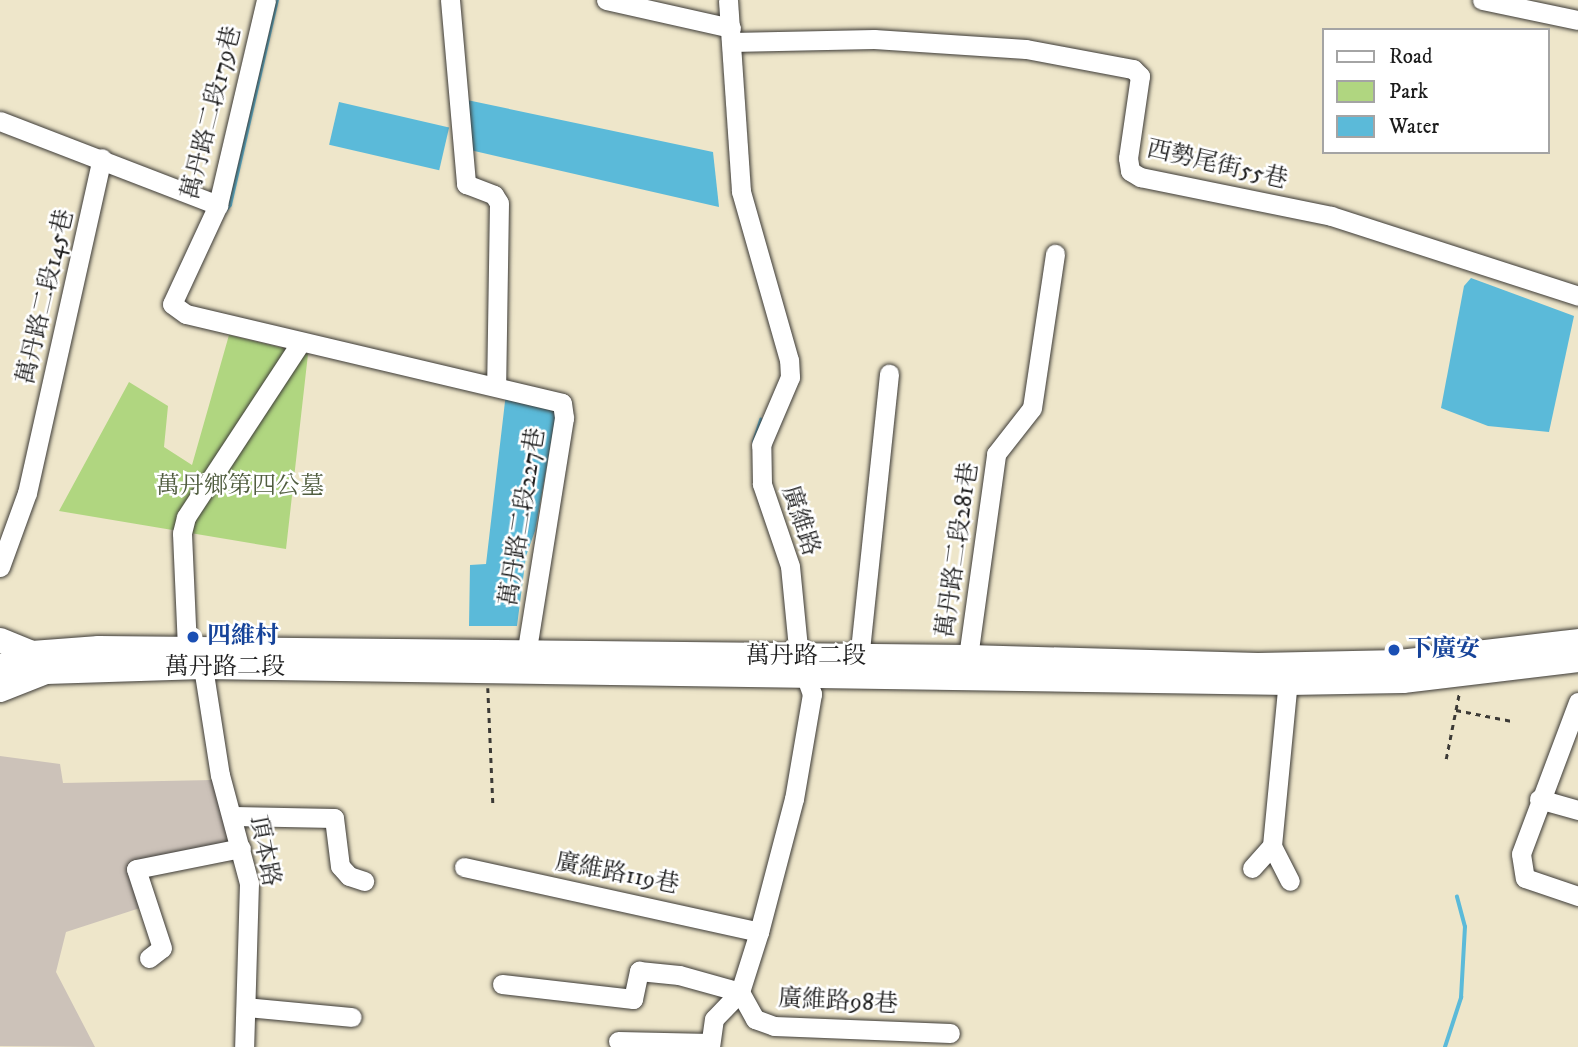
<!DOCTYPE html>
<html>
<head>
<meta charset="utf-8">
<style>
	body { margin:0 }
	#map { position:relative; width:1578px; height:1047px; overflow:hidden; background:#eee6ca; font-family:"IM FELL DW Pica","Noto Serif TC",serif }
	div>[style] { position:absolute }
	.industrial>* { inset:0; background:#ccc2b9 }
	.green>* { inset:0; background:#b0d680 }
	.water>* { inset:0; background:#5bbad9; transform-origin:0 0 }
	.stream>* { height:3.5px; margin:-1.75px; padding:0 1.75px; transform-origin:1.75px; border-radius:1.75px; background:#5bbad9 }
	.path>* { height:2.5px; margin-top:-1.25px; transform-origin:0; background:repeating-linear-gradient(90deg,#3c3a36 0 5px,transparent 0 10px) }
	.roads { filter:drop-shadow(0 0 2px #3c3a36) drop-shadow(0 0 2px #3c3a36) }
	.minor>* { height:19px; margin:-9.5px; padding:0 9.5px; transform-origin:9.5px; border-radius:9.5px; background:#fff }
	.major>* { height:24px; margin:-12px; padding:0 12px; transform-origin:12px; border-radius:12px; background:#fff }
	.dots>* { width:19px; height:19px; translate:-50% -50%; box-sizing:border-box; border:4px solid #fff; border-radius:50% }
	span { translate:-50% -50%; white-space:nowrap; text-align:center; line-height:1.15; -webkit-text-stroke:5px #fff; paint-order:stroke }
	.street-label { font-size:24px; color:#1c1c1c }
	.park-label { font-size:24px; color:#505d3f }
	.transit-label { font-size:24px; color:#164399; font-weight:700 }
	.left { translate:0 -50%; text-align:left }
	.legend { position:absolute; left:1322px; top:28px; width:228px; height:126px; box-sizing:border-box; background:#fff; border:2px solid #a4a4a4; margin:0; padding:9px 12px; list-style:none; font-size:21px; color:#1c1c1c }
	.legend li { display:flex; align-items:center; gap:14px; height:35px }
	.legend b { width:35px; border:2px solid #a4a4a4 }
</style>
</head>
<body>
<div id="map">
	<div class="industrial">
		<div style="clip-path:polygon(0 756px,60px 764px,63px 783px,213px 780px,236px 841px,131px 861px,140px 908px,66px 932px,56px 972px,95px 1047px,0 1046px)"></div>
	</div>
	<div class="green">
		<div style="clip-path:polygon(229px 335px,308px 354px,286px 549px,59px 511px,129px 382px,168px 406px,164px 447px,192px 465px)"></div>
	</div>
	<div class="water">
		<div style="clip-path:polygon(467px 100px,713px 152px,719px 207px,470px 150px)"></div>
		<div style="left:339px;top:102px;width:113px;height:44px;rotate:13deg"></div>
		<div style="clip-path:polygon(1471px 278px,1574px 316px,1549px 432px,1488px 426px,1441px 408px,1464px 286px)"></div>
		<div style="clip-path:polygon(506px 393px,557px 410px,535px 531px,526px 556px,517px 626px,469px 626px,470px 565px,486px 564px)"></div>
	</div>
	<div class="stream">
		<div style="left:224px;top:212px;width:9px;rotate:-49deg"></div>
		<div style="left:230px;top:205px;width:210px;rotate:-77.1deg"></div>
		<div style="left:754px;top:442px;width:23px;rotate:-72deg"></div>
		<div style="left:1445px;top:1047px;width:52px;rotate:-71.9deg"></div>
		<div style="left:1461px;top:998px;width:71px;rotate:-86.8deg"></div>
		<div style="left:1465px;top:927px;width:31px;rotate:-105deg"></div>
	</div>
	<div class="path">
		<div style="left:488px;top:688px;width:116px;rotate:87.5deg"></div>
		<div style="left:1456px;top:710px;width:57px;rotate:11.1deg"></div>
		<div style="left:1446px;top:759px;width:66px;rotate:-78.7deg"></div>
	</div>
	<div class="roads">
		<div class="minor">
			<div style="left:266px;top:0;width:211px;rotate:103.2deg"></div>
			<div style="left:218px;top:205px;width:109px;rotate:114.9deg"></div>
			<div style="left:172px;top:304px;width:17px;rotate:36deg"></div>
			<div style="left:186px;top:314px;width:386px;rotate:13.3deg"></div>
			<div style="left:562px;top:403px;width:15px;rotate:82deg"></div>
			<div style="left:564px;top:418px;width:239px;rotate:99.1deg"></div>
			<div style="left:450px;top:0;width:185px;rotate:85deg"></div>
			<div style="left:466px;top:184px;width:30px;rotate:21deg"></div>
			<div style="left:494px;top:195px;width:9px;rotate:58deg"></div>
			<div style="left:499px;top:203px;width:183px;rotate:90.9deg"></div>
			<div style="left:606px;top:0;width:128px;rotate:12.6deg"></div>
			<div style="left:1482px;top:0;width:98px;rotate:11.8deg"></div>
			<div style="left:731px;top:42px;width:143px;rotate:-1.2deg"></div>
			<div style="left:874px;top:39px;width:152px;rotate:3.8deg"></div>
			<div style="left:1026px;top:49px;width:109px;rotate:10.6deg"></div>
			<div style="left:1133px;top:69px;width:10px;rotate:45deg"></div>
			<div style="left:1140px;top:76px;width:83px;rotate:98.3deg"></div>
			<div style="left:1128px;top:158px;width:13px;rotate:81deg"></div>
			<div style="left:1130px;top:171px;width:12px;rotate:31deg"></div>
			<div style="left:1140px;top:177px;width:195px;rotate:11.5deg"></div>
			<div style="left:1331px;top:216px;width:260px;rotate:17.9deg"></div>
			<div style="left:0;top:121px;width:234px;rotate:21.1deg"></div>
			<div style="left:0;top:567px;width:79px;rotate:-70deg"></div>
			<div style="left:27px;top:493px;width:343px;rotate:-77.4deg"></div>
			<div style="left:187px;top:648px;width:115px;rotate:-92.5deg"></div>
			<div style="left:182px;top:533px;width:16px;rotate:-76deg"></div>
			<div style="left:186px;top:517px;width:209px;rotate:-56.7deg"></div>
			<div style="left:968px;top:657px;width:205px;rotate:-82.1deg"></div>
			<div style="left:996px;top:454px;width:58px;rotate:-52deg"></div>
			<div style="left:1032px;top:408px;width:156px;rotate:-81.5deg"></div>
			<div style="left:203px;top:667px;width:109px;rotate:81.1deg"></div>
			<div style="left:220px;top:775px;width:112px;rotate:75deg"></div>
			<div style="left:249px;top:883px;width:164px;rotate:91.7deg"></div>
			<div style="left:858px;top:669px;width:297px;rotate:-84deg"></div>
			<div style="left:1289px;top:669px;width:178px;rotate:95.5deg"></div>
			<div style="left:1272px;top:846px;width:39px;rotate:63deg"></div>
			<div style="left:1578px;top:702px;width:162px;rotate:110.6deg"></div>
			<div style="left:1521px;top:854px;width:24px;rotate:81deg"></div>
			<div style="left:1525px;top:878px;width:56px;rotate:18.8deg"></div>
			<div style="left:1539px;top:799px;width:41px;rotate:15.8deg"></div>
			<div style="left:234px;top:816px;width:100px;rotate:1.1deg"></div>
			<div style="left:334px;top:818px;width:48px;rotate:82.9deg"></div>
			<div style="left:340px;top:866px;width:13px;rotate:48deg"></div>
			<div style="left:349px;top:876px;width:16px;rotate:18deg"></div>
			<div style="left:464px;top:867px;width:302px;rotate:12.4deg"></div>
			<div style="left:1252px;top:868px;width:30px;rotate:-48deg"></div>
			<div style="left:149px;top:958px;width:16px;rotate:-38deg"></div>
			<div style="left:162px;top:948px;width:83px;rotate:-108.2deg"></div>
			<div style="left:136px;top:869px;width:107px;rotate:-11.3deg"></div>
			<div style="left:502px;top:984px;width:132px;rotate:6.5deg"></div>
			<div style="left:633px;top:999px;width:29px;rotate:-78deg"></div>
			<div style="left:639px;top:971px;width:40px;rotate:5.7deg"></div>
			<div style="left:679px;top:975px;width:63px;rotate:15.6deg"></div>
			<div style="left:740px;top:992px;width:31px;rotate:61deg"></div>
			<div style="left:755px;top:1019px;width:20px;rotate:20deg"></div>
			<div style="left:774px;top:1026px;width:176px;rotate:2.3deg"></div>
			<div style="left:246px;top:1007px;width:106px;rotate:5.4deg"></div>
			<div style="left:618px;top:1041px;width:92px;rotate:1.2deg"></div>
			<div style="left:710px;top:1047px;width:28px;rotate:-82deg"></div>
			<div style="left:714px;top:1019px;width:37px;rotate:-46deg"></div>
			<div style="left:740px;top:992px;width:63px;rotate:-72.4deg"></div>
			<div style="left:759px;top:932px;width:138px;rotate:-75.3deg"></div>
			<div style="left:794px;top:799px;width:107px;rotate:-80.3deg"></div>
			<div style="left:812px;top:694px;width:38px;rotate:-110deg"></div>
			<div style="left:799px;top:658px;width:92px;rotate:-95.6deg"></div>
			<div style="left:790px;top:566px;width:87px;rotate:-108.9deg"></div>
			<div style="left:762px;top:484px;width:39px;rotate:-91deg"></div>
			<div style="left:761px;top:445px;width:74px;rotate:-66.9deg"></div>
			<div style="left:790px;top:377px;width:17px;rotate:-93deg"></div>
			<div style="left:789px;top:360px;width:176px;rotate:-105.9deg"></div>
			<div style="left:741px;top:191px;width:191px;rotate:-93.9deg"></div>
		</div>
		<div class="major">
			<div style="left:0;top:640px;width:35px;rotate:22deg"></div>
			<div style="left:32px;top:653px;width:10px;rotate:53deg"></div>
			<div style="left:0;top:667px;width:35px;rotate:-24deg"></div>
			<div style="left:32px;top:653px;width:67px;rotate:-4.3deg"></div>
			<div style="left:99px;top:648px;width:869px;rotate:0.59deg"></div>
			<div style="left:968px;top:657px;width:290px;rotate:1.6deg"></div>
			<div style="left:1258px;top:665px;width:142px;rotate:-1.2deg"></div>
			<div style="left:1400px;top:662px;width:179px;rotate:-6.7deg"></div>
			<div style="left:0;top:690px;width:49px;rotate:-21.4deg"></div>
			<div style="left:46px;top:672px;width:157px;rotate:-1.8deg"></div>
			<div style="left:203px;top:667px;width:1086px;rotate:0.84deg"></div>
			<div style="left:1289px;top:683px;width:114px;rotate:-1deg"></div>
			<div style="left:1403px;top:681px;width:176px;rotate:-6.8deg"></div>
		</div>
	</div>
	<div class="dots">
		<div style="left:193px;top:637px;background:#1a4fb4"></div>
		<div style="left:1394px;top:650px;background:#1a4fb4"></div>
	</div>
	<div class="street-label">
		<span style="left:212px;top:113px;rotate:-76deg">萬丹路二段179巷</span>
		<span style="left:1217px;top:165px;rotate:13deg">西勢尾街55巷</span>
		<span style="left:46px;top:297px;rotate:-77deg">萬丹路二段145巷</span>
		<span style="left:523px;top:517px;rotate:-81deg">萬丹路二段227巷</span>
		<span style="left:800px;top:521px;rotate:72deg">廣維路</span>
		<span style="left:958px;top:550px;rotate:-82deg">萬丹路二段281巷</span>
		<span style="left:806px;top:657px">萬丹路二段</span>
		<span style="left:225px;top:668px">萬丹路二段</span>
		<span style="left:264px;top:851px;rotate:79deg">頂本路</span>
		<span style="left:617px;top:874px;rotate:11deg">廣維路119巷</span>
		<span style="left:838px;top:1002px;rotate:3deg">廣維路98巷</span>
	</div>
	<div class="park-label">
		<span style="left:240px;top:487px">萬丹鄉第四公墓</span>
	</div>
	<div class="transit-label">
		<span class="left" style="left:207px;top:637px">四維村</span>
		<span class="left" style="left:1408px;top:650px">下廣安</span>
	</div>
	<ul class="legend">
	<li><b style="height:9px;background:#fff"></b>Road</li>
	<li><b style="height:19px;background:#b0d680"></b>Park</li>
	<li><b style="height:19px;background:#5bbad9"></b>Water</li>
	</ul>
</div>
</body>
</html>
